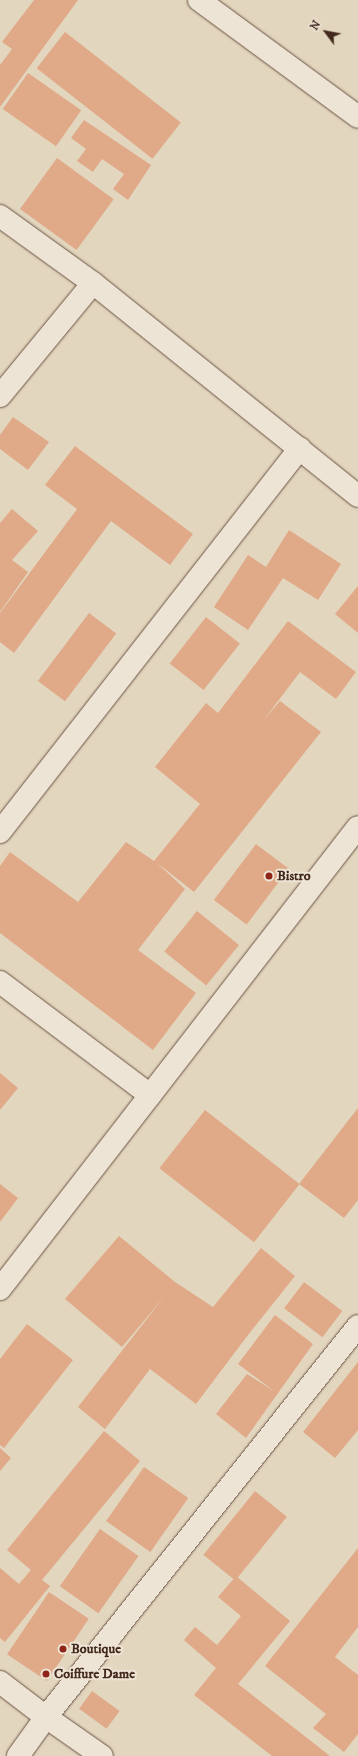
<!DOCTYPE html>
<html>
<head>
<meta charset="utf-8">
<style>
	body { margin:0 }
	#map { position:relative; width:358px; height:1756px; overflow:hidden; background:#e3d6be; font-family:"IM FELL DW Pica",serif }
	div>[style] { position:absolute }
	.building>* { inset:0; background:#e0a988; transform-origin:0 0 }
	.roads { filter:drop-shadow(0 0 1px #6b5445) drop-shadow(0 0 1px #6b5445) }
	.minor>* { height:22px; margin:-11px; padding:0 11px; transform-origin:11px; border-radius:11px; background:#ede4d5 }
	.dots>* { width:11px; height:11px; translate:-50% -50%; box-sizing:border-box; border:2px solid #ede4d5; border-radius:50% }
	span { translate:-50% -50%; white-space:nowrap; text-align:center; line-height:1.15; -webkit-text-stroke:4px #ede4d5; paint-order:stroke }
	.poi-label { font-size:14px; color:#43281d; font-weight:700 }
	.left { translate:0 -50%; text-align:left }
	.north { position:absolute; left:306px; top:12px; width:40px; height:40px; -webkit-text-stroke:3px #ede4d5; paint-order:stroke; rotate:302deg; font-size:11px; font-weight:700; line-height:16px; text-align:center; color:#43281d }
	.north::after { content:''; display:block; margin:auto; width:14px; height:18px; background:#43281d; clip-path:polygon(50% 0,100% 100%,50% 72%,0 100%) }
</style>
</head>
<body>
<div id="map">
	<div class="building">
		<div style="clip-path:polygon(34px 0,78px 0,0 107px,0 65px,12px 49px,2px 42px)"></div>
		<div style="left:65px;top:32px;width:147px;height:46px;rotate:38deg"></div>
		<div style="left:28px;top:73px;width:65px;height:44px;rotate:35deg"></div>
		<div style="clip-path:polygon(84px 120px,151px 165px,128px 200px,113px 189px,124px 174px,102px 159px,93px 172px,77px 161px,86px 149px,71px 138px)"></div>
		<div style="left:57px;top:158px;width:70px;height:63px;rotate:36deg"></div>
		<div style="clip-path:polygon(13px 417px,49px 442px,28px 470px,0 449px,0 435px)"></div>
		<div style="clip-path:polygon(75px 446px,193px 534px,170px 565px,111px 521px,14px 653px,0 642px,0 613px,77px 509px,45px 485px)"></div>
		<div style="clip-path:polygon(12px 509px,38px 531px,12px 560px,28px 572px,0 612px,0 523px)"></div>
		<div style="clip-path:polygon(289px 530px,341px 564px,318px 600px,283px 578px,248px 630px,214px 607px,248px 555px,266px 567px)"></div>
		<div style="clip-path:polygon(358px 586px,358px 633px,335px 614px)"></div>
		<div style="left:89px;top:613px;width:34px;height:85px;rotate:37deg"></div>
		<div style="left:206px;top:617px;width:43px;height:59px;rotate:38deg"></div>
		<div style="clip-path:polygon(288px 621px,356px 672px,336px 699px,300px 672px,263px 721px,280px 701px,321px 732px,194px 892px,156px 862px,185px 889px,138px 950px,196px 993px,153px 1050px,0 933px,0 866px,10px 852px,78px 902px,126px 842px,154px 861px,200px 804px,155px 767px,206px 703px,218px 713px)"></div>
		<div style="left:256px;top:844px;width:41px;height:70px;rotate:37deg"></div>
		<div style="left:197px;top:911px;width:54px;height:52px;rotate:39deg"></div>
		<div style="clip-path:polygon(0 1073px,18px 1088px,0 1110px)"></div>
		<div style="clip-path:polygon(358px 1108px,358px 1200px,344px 1218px,299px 1184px)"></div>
		<div style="left:205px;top:1110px;width:120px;height:74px;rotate:38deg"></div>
		<div style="clip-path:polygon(0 1184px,18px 1198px,0 1222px)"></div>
		<div style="clip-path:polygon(119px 1236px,175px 1282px,213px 1307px,261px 1248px,295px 1276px,248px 1335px,196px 1404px,150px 1369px,105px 1429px,78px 1407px,164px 1297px,122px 1347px,65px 1299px)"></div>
		<div style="left:304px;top:1282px;width:48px;height:33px;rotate:37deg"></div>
		<div style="clip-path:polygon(275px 1315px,313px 1344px,246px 1438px,216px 1414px,247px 1374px,274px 1391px,238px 1364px)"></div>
		<div style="clip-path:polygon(27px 1324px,73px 1360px,4px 1448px,0 1445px,0 1359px)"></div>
		<div style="clip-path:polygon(358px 1362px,358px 1430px,335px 1458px,303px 1432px)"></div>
		<div style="clip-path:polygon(104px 1431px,140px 1461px,42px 1580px,50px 1586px,5px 1642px,0 1638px,0 1568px,19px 1584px,31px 1570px,7px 1550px)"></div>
		<div style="clip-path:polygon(0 1448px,11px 1458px,0 1471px)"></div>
		<div style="left:144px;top:1467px;width:54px;height:66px;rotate:35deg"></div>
		<div style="left:255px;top:1491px;width:41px;height:82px;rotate:39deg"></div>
		<div style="left:100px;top:1529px;width:47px;height:70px;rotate:35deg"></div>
		<div style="clip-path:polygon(358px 1548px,358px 1627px,335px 1657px,358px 1675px,358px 1734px,344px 1752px,313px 1728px,326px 1714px,265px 1666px)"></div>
		<div style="clip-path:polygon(236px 1576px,290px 1621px,238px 1684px,233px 1680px,330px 1756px,272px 1756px,194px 1695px,216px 1668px,184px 1640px,195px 1627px,217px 1645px,241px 1616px,218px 1597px)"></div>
		<div style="left:49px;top:1592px;width:48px;height:75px;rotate:34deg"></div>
		<div style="left:92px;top:1691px;width:34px;height:22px;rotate:36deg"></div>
	</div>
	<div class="roads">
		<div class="minor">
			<div style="left:199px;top:0;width:197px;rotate:36.3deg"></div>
			<div style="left:0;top:216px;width:115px;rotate:35.8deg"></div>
			<div style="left:93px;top:283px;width:340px;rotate:38.8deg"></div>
			<div style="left:0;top:396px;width:146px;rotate:-50.5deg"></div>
			<div style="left:0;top:832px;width:487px;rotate:-52deg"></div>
			<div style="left:0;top:982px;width:188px;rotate:37deg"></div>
			<div style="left:0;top:1289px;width:584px;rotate:-52.23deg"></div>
			<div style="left:0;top:1682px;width:58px;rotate:37.3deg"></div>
			<div style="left:46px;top:1717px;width:68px;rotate:34.9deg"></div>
			<div style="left:18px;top:1756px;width:48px;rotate:-54.3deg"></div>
			<div style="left:46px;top:1717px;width:500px;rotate:-51.41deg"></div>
		</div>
	</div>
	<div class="dots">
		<div style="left:269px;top:876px;background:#8f2418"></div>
		<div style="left:63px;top:1649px;background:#8f2418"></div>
		<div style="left:46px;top:1674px;background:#8f2418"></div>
	</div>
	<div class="poi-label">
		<span class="left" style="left:277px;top:876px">Bistro</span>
		<span class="left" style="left:71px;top:1649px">Boutique</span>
		<span class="left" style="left:54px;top:1674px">Coiffure Dame</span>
	</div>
	<div class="north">N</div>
</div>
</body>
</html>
